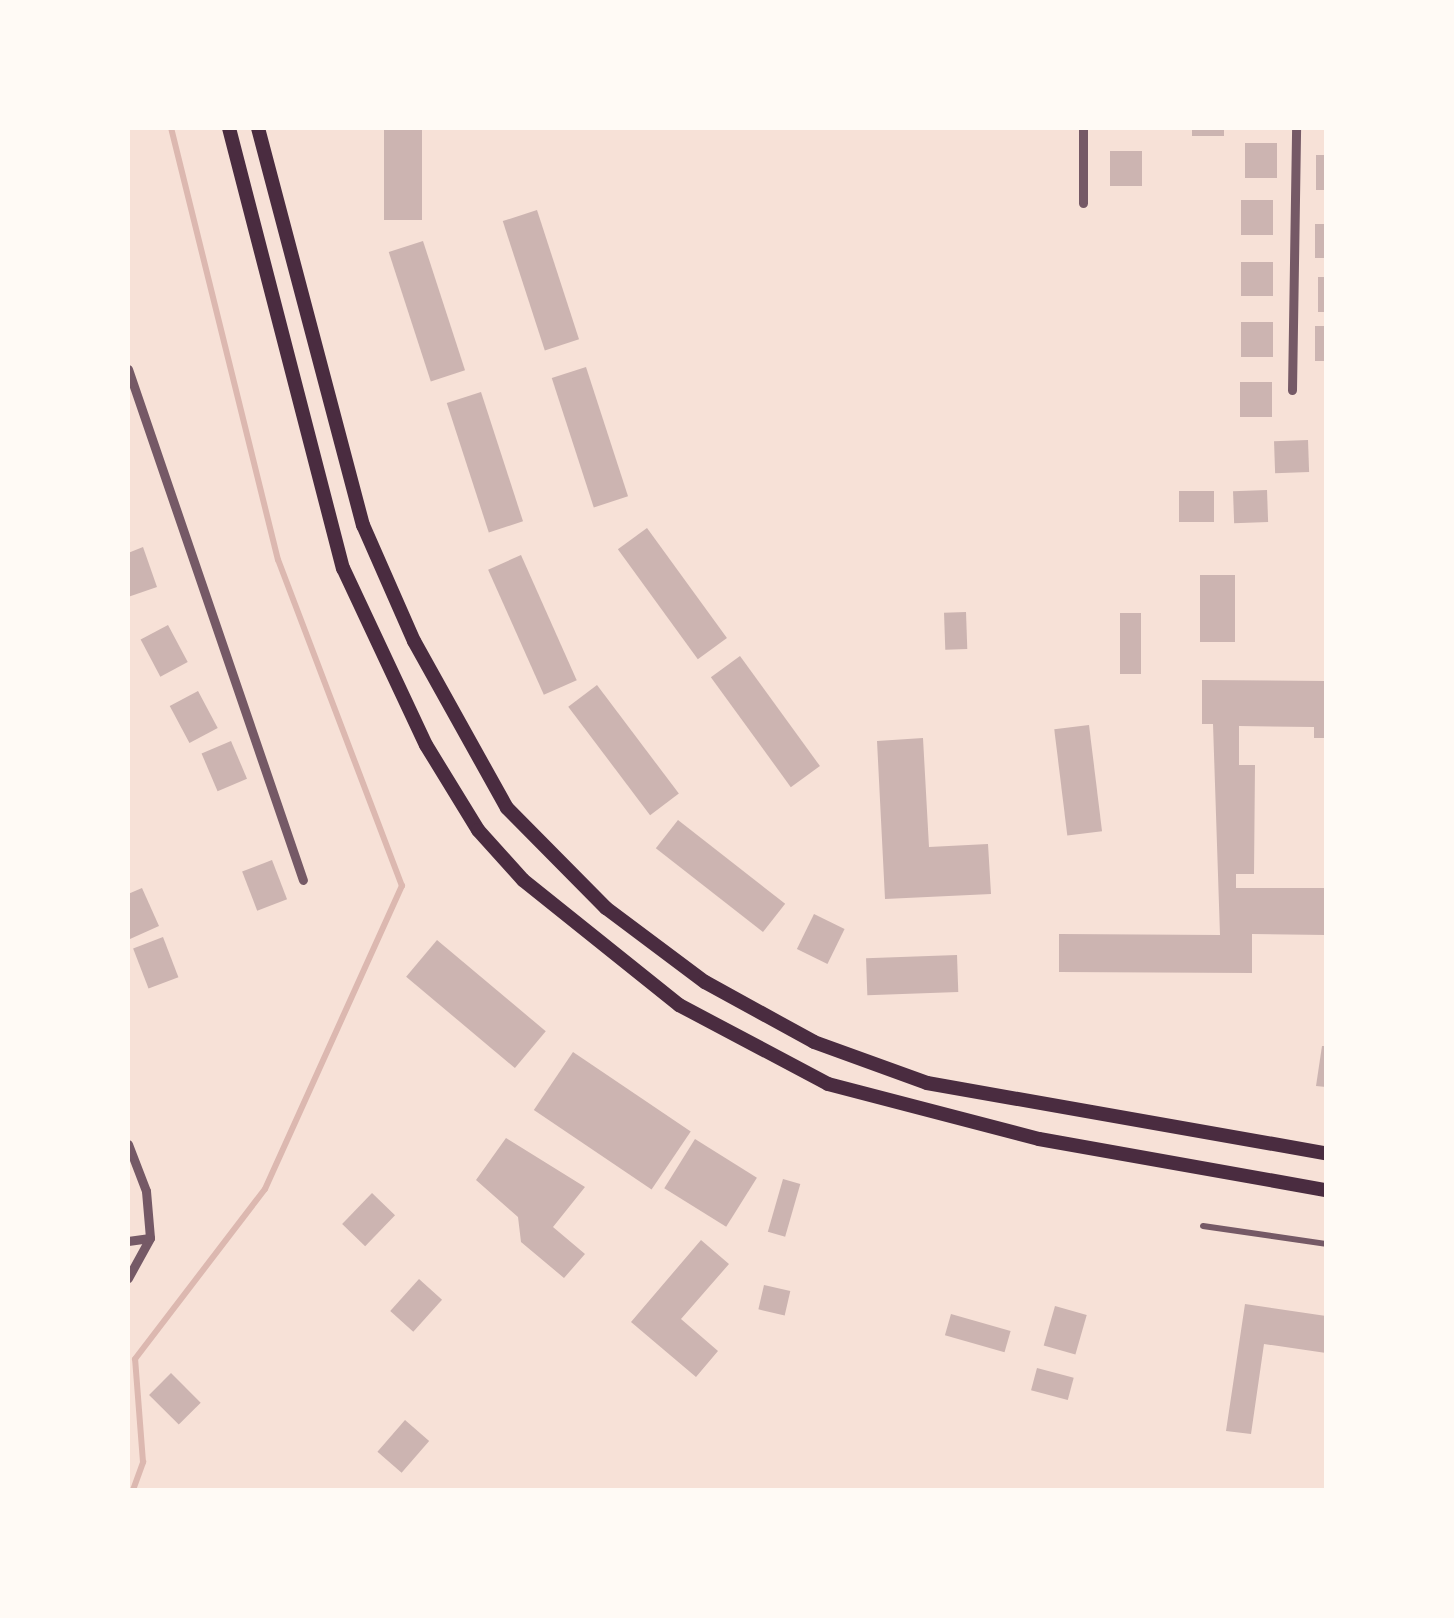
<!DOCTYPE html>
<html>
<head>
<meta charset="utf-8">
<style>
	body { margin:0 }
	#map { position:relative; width:1454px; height:1618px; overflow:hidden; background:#f7e1d7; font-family:Barlow,sans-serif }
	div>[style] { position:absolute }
	.stream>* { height:6px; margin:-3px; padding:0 3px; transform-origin:3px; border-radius:3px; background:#dcb8b0 }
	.building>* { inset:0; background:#ccb4b1; transform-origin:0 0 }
	.pedestrian>* { height:6px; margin:-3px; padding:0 3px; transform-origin:3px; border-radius:3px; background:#755966 }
	.minor>* { height:9px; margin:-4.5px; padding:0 4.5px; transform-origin:4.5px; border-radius:4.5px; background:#755966 }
	.trunk>* { height:14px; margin:-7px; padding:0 7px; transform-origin:7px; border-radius:7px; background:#4a2c40 }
	span { translate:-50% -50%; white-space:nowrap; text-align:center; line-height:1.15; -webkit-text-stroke:9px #fffaf5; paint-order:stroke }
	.frame { position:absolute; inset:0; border:130px solid #fffaf5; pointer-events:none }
</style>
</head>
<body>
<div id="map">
	<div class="stream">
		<div style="left:133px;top:1490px;width:30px;rotate:-70deg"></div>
		<div style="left:143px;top:1462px;width:103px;rotate:-94.4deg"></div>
		<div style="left:135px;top:1359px;width:214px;rotate:-52.6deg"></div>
		<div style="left:265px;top:1189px;width:333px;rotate:-65.7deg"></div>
		<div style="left:402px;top:886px;width:349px;rotate:-110.8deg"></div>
		<div style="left:278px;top:560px;width:445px;rotate:-103.9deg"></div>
	</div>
	<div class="building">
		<div style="left:384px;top:128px;width:38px;height:92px"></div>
		<div style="left:1192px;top:128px;width:32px;height:8px"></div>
		<div style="left:1245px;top:143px;width:32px;height:35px"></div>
		<div style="left:1142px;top:151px;width:35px;height:32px;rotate:90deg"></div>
		<div style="left:1316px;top:155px;width:10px;height:35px"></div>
		<div style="left:1241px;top:200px;width:32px;height:35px"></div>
		<div style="left:537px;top:210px;width:136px;height:36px;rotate:72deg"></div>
		<div style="left:1315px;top:224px;width:11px;height:34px"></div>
		<div style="left:423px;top:241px;width:136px;height:36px;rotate:72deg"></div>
		<div style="left:1241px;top:262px;width:32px;height:34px"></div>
		<div style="left:1318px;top:277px;width:8px;height:35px"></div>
		<div style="left:1241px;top:322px;width:32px;height:35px"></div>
		<div style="left:1315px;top:326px;width:11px;height:35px"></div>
		<div style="left:586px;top:367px;width:136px;height:36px;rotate:72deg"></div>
		<div style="left:1240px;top:382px;width:32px;height:35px"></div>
		<div style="left:481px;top:392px;width:136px;height:36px;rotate:72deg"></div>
		<div style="left:1308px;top:440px;width:32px;height:34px;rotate:88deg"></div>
		<div style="left:1267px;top:490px;width:32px;height:34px;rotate:88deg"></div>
		<div style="left:1214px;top:491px;width:31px;height:35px;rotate:90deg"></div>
		<div style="left:647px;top:528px;width:136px;height:36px;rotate:54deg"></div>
		<div style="clip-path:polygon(143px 547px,157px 587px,128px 597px,128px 553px)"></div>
		<div style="left:521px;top:555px;width:137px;height:36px;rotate:66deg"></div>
		<div style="left:1200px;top:575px;width:35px;height:67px"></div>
		<div style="left:966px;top:612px;width:37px;height:22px;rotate:88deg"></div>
		<div style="left:1120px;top:613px;width:21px;height:61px"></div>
		<div style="left:168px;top:625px;width:42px;height:31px;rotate:62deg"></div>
		<div style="left:740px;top:656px;width:136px;height:36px;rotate:54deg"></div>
		<div style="clip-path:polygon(1202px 680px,1326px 681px,1326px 738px,1314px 738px,1314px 727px,1239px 726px,1239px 765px,1255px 765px,1254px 874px,1236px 874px,1236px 888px,1326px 888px,1326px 935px,1252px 934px,1252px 973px,1059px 972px,1059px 934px,1220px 935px,1213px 724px,1202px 724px)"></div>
		<div style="left:597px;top:685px;width:136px;height:36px;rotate:53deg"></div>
		<div style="left:198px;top:691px;width:42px;height:32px;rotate:62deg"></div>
		<div style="left:1089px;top:725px;width:107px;height:35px;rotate:83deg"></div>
		<div style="clip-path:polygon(923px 738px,929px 847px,988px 844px,991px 894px,885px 899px,877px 741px)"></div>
		<div style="left:231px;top:741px;width:41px;height:32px;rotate:67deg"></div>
		<div style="left:678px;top:820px;width:136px;height:36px;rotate:38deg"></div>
		<div style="left:272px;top:860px;width:42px;height:32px;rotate:69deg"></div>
		<div style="clip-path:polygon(142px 888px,159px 926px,130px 939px,128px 894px)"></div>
		<div style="left:814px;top:914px;width:34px;height:39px;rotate:26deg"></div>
		<div style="left:163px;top:937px;width:43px;height:32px;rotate:69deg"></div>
		<div style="left:437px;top:940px;width:142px;height:48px;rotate:40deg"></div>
		<div style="left:957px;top:955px;width:37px;height:91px;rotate:88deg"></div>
		<div style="clip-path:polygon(1322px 1046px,1326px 1046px,1326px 1087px,1316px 1086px)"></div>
		<div style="left:573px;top:1052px;width:142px;height:70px;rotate:34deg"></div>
		<div style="clip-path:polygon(506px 1138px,585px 1187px,553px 1227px,585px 1254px,564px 1278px,521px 1242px,518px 1217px,476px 1180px)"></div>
		<div style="left:695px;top:1139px;width:73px;height:58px;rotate:32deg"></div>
		<div style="left:783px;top:1179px;width:18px;height:55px;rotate:16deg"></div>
		<div style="left:372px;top:1193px;width:32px;height:43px;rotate:44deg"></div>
		<div style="clip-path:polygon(701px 1240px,729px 1264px,681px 1319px,718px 1351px,696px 1377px,631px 1322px)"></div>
		<div style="left:419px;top:1279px;width:31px;height:43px;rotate:42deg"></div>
		<div style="left:764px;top:1285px;width:27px;height:25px;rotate:13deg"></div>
		<div style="clip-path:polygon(1245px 1304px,1326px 1316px,1326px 1353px,1264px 1344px,1251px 1434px,1226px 1431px)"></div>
		<div style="left:1055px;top:1306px;width:33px;height:41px;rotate:16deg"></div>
		<div style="left:951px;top:1314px;width:62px;height:22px;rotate:16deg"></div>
		<div style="left:1037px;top:1368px;width:38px;height:23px;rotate:15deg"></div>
		<div style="left:171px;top:1373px;width:42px;height:31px;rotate:45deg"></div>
		<div style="left:405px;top:1420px;width:32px;height:42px;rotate:41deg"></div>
	</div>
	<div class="pedestrian">
		<div style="left:1203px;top:1226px;width:124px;rotate:8.3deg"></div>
	</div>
	<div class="minor">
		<div style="left:1083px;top:128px;width:75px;rotate:90deg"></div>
		<div style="left:128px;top:369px;width:540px;rotate:71.1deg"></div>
		<div style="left:1292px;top:390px;width:262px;rotate:-89.1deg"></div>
		<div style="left:128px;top:1144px;width:50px;rotate:69deg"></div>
		<div style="left:146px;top:1191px;width:47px;rotate:85.1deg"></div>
		<div style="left:150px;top:1238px;width:46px;rotate:118.8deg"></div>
		<div style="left:128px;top:1241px;width:22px;rotate:-8deg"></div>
	</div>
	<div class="trunk">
		<div style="left:229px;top:128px;width:455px;rotate:75.5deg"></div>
		<div style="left:343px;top:568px;width:195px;rotate:64.9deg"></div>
		<div style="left:426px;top:745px;width:100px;rotate:58.5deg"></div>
		<div style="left:478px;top:830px;width:67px;rotate:48deg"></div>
		<div style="left:523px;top:880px;width:200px;rotate:38.7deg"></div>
		<div style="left:679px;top:1005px;width:169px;rotate:27.9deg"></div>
		<div style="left:828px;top:1084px;width:218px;rotate:14.6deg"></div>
		<div style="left:1039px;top:1139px;width:291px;rotate:10.1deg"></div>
		<div style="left:258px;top:128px;width:411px;rotate:75.2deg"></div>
		<div style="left:363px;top:525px;width:127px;rotate:66.3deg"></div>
		<div style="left:414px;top:641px;width:191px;rotate:60.9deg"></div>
		<div style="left:507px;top:808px;width:141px;rotate:45.3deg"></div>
		<div style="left:606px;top:908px;width:124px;rotate:36.8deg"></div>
		<div style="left:705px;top:982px;width:124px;rotate:28.8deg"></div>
		<div style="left:814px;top:1042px;width:120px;rotate:19.9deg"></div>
		<div style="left:927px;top:1083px;width:405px;rotate:10deg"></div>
	</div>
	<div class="frame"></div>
</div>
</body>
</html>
